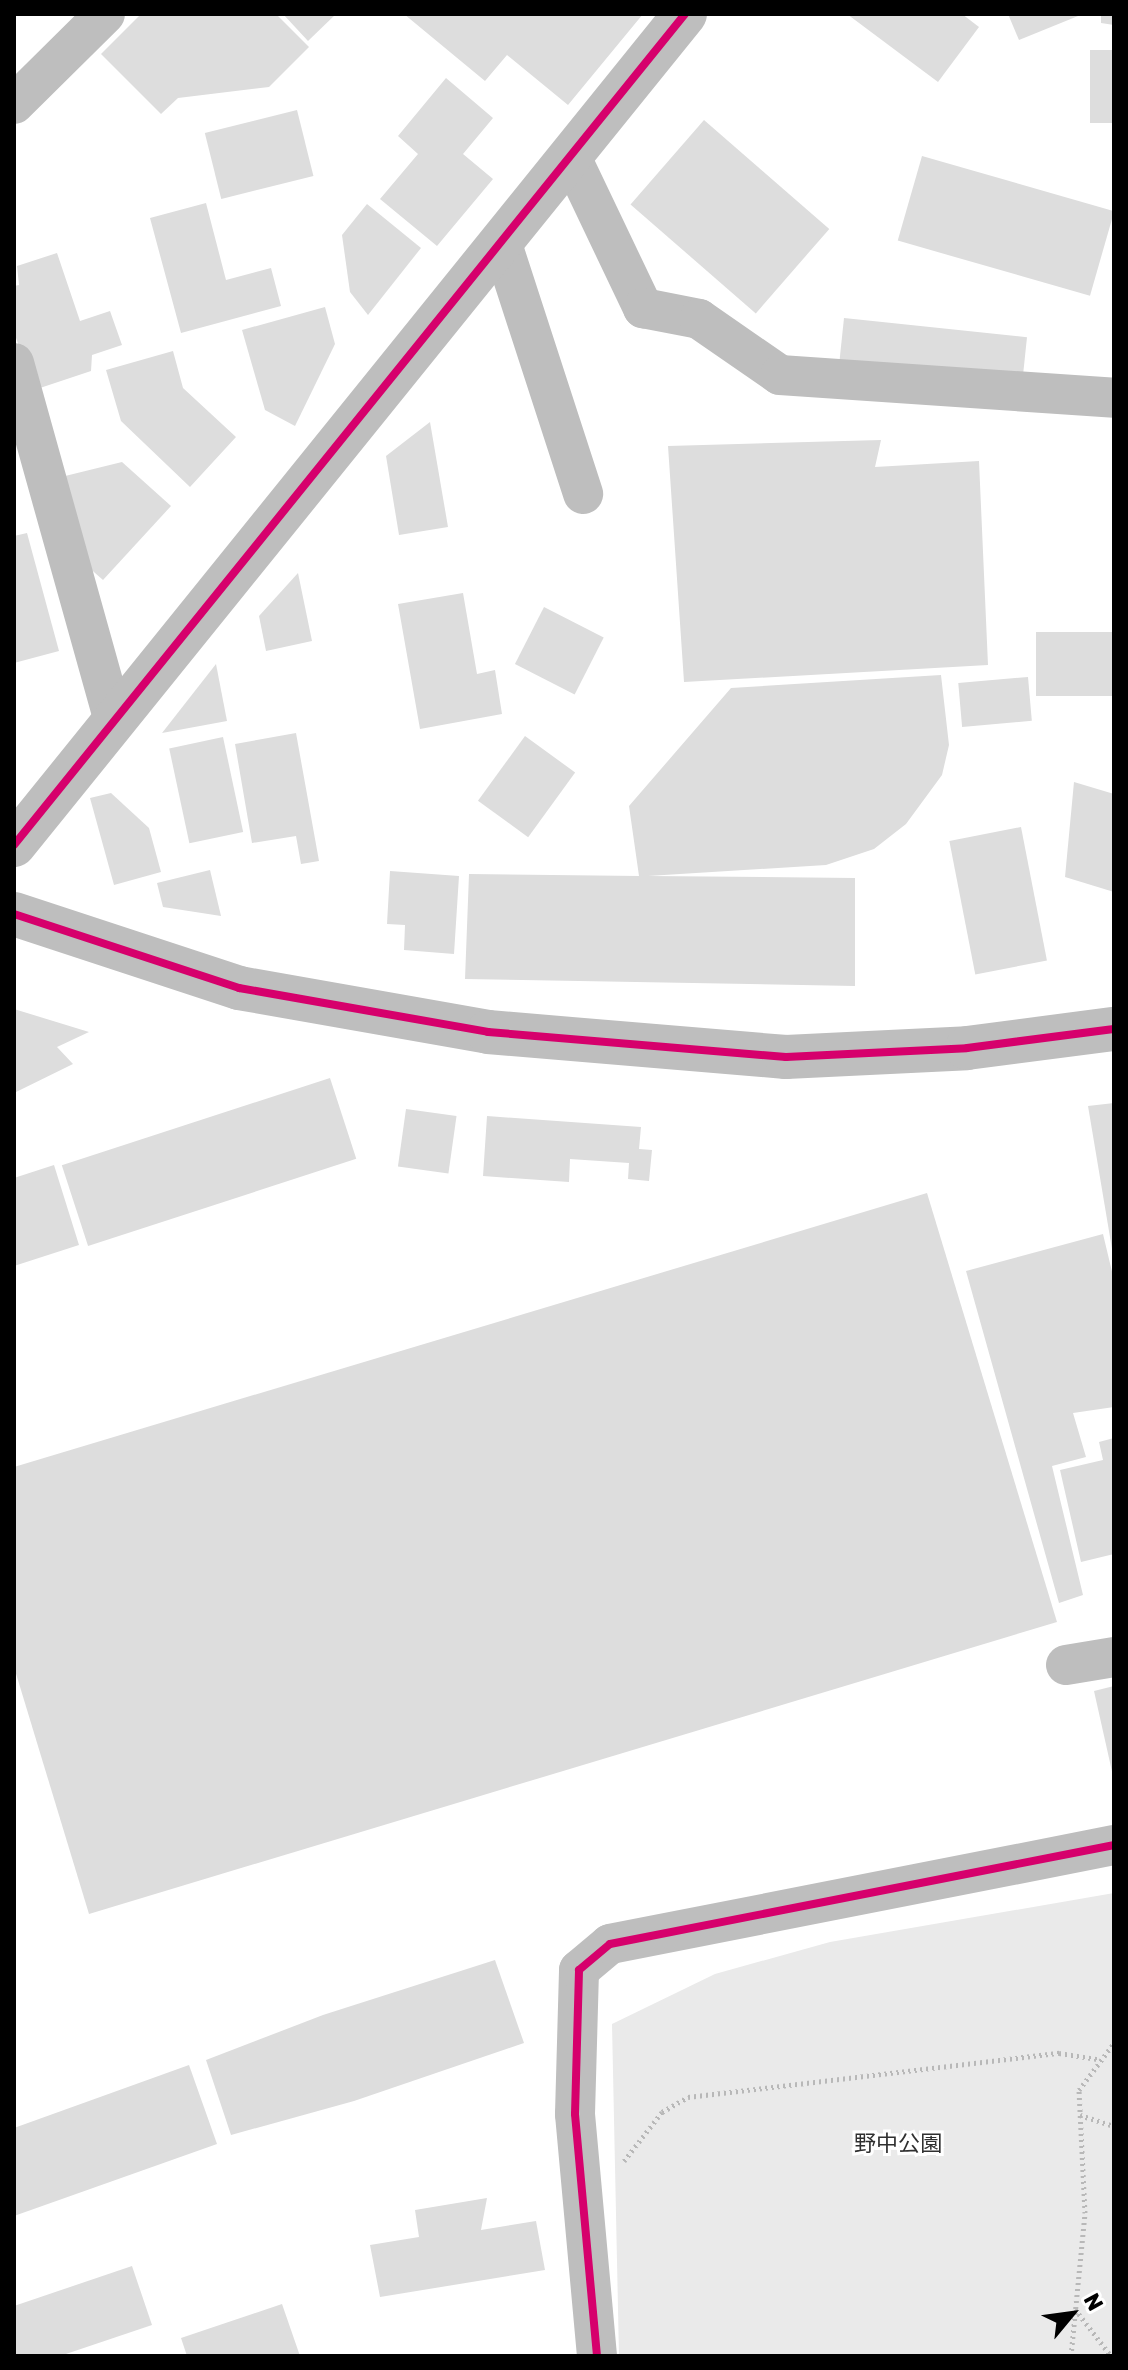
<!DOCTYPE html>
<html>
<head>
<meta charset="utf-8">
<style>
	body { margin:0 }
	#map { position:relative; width:1128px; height:2370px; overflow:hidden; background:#fff; font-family:Rubik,"Noto Sans JP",sans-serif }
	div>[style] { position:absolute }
	.green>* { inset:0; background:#eaeaea }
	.building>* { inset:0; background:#ddd; transform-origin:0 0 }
	.path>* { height:5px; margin-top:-2.5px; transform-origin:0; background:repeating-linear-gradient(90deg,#b8b8b8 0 2px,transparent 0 6px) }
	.minor>* { height:40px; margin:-20px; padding:0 20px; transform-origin:20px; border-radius:20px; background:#bebebe }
	.tertiary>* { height:44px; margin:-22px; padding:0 22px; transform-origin:22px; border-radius:22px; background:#bebebe }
	.cycleway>* { height:8px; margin:-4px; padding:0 4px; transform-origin:4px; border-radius:4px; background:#d6006c }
	span { translate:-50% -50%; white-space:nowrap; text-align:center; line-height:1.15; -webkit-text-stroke:6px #fff; paint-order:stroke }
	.park-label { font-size:22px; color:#303030 }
	.frame { position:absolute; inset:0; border:16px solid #000; pointer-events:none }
	.north { position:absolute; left:1032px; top:2274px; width:80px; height:80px; -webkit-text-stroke:6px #fff; paint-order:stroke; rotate:61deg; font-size:22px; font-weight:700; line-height:32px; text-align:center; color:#000 }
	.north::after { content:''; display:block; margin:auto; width:28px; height:36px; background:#000; clip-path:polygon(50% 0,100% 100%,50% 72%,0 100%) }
</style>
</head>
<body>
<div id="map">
	<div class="green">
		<div style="clip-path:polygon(1114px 1893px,1114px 2356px,619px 2356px,612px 2024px,715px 1974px,830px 1942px)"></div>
	</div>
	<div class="building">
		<div style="clip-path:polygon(141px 14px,276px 14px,309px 47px,269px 87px,178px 98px,161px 114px,101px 54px)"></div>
		<div style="clip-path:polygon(283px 14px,336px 14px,308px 41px)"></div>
		<div style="clip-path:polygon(404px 14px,643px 14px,568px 105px,507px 55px,485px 81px)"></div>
		<div style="clip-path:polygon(847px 14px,962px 14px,979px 27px,938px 82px)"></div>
		<div style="clip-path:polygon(1008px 14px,1083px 14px,1019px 40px)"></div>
		<div style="clip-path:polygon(1101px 14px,1114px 14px,1114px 25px,1101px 23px)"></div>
		<div style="left:1114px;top:50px;width:73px;height:24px;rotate:90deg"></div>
		<div style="clip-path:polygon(446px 78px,493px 118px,463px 154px,493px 179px,437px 246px,380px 199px,418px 154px,398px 136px)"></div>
		<div style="left:297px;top:110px;width:68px;height:95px;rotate:76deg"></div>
		<div style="left:704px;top:120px;width:166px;height:112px;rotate:41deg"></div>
		<div style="left:922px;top:156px;width:200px;height:88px;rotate:16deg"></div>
		<div style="clip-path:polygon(206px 203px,226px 280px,271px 268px,281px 306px,181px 333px,150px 218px)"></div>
		<div style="clip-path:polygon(367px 204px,421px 248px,368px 315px,350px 292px,342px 235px)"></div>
		<div style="clip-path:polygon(57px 253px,80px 321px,110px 311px,122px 345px,92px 355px,91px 371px,34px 390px,14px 332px,14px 286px,19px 285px,17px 266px)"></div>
		<div style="clip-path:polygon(325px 307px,335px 344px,295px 426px,265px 410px,242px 330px)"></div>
		<div style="left:844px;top:318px;width:184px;height:48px;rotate:6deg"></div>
		<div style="clip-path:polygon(173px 351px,183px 388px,236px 437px,190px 487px,121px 421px,106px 370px)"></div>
		<div style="clip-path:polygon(430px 422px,448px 527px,399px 535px,386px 456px)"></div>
		<div style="clip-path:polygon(881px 440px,875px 467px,979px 461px,988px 665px,684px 682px,668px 446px)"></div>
		<div style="clip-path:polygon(122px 462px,171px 506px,103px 580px,78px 558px,57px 478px)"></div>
		<div style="clip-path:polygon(27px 533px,59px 651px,14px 663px,14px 536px)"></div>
		<div style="clip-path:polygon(298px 573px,312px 641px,266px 651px,259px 616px)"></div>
		<div style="clip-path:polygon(463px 593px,477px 674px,495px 670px,502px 714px,420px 729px,398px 604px)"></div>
		<div style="left:544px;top:607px;width:67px;height:64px;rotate:27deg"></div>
		<div style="left:1114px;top:632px;width:64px;height:78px;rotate:90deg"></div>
		<div style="clip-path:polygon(216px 664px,227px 721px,162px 733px)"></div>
		<div style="clip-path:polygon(941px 675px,949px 745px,942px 775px,906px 824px,874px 849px,826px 865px,648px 876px,855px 878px,855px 986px,465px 979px,469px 874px,639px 876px,629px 806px,731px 688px)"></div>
		<div style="left:1028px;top:677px;width:44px;height:70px;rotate:85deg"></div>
		<div style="clip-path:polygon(296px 733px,319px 861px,301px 864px,296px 836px,252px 843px,235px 744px)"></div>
		<div style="left:525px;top:736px;width:62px;height:80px;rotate:36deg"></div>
		<div style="left:223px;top:737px;width:97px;height:55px;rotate:78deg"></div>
		<div style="clip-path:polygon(1074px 782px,1114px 794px,1114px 892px,1065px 877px)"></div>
		<div style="clip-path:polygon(111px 793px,149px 828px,161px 872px,114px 885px,90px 798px)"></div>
		<div style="left:1021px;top:827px;width:136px;height:73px;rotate:79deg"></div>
		<div style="clip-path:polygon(210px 870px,221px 916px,163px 907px,157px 883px)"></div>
		<div style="clip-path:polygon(390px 871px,459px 876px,454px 954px,404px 950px,405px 925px,387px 924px)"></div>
		<div style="clip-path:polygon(14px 1009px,89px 1032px,57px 1047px,73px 1064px,14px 1093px)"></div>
		<div style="left:330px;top:1078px;width:85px;height:282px;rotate:72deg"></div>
		<div style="clip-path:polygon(1114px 1103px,1114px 1249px,1112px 1249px,1088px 1106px)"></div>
		<div style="left:406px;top:1109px;width:51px;height:58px;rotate:8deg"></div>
		<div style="clip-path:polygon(487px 1116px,641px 1127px,639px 1149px,652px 1150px,649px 1181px,628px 1179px,629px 1163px,570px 1159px,569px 1182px,483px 1176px)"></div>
		<div style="clip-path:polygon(54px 1165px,79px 1245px,14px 1266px,14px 1178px)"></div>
		<div style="clip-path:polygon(927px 1193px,1057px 1622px,89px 1914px,14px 1667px,14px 1467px)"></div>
		<div style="clip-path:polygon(1103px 1234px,1114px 1280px,1114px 1407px,1073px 1413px,1086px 1457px,1052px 1466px,1083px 1595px,1059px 1603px,966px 1271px)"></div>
		<div style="clip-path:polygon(1114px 1438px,1114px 1554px,1081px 1562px,1060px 1470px,1103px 1460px,1099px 1442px)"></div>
		<div style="clip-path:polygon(1114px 1686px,1114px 1776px,1113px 1776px,1094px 1691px)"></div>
		<div style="clip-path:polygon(495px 1960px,524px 2043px,354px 2101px,231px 2135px,206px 2060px,323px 2015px)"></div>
		<div style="clip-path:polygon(189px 2065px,217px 2144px,14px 2216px,14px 2128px)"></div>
		<div style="clip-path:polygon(487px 2198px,481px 2230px,536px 2221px,545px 2270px,380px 2297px,370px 2245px,419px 2237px,415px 2210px)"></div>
		<div style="clip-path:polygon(132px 2266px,152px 2325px,60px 2356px,14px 2356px,14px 2306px)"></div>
		<div style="clip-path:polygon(282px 2304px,300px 2356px,187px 2356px,181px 2338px)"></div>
	</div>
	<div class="path">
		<div style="left:1080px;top:2115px;width:36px;rotate:18deg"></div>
		<div style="left:624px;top:2161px;width:62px;rotate:-52.2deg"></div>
		<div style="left:662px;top:2112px;width:30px;rotate:-30deg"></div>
		<div style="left:688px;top:2097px;width:374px;rotate:-6.8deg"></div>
		<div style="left:1059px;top:2053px;width:39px;rotate:9deg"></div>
		<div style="left:1075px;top:2309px;width:59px;rotate:52.5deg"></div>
		<div style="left:1071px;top:2356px;width:144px;rotate:-84.4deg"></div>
		<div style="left:1085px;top:2213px;width:123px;rotate:-92.8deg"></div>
		<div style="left:1079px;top:2090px;width:59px;rotate:-53.3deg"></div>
	</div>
	<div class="minor">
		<div style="left:14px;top:104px;width:128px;rotate:-44.7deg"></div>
		<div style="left:570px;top:155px;width:170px;rotate:64.5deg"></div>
		<div style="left:643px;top:308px;width:57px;rotate:11.1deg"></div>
		<div style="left:699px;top:319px;width:98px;rotate:34.7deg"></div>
		<div style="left:780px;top:375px;width:335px;rotate:3.9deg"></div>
		<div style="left:501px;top:241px;width:266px;rotate:72deg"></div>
		<div style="left:14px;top:363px;width:368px;rotate:74.4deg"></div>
		<div style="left:1066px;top:1665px;width:49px;rotate:-9.5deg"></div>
		<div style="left:597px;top:2356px;width:243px;rotate:-95.2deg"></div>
		<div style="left:575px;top:2114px;width:144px;rotate:-88.4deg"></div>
		<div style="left:579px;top:1970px;width:40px;rotate:-40deg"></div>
		<div style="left:610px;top:1944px;width:514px;rotate:-11.11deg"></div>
	</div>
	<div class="tertiary">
		<div style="left:14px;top:845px;width:1068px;rotate:-51.08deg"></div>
		<div style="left:14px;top:914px;width:237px;rotate:18.2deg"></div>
		<div style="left:239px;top:988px;width:253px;rotate:10deg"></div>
		<div style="left:488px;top:1032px;width:299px;rotate:4.8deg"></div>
		<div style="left:786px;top:1057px;width:181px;rotate:-2.8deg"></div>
		<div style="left:967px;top:1048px;width:148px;rotate:-7.4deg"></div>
	</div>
	<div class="cycleway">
		<div style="left:14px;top:845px;width:1068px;rotate:-51.08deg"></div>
		<div style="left:14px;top:914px;width:237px;rotate:18.2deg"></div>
		<div style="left:239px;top:988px;width:253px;rotate:10deg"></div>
		<div style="left:488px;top:1032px;width:299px;rotate:4.8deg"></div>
		<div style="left:786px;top:1057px;width:181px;rotate:-2.8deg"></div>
		<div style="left:967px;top:1048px;width:148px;rotate:-7.4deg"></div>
		<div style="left:597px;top:2356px;width:243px;rotate:-95.2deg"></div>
		<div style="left:575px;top:2114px;width:144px;rotate:-88.4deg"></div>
		<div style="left:579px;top:1970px;width:40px;rotate:-40deg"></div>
		<div style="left:610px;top:1944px;width:514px;rotate:-11.11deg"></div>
	</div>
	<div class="park-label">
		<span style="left:898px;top:2144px">野中公園</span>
	</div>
	<div class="frame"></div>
	<div class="north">N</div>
</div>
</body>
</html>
